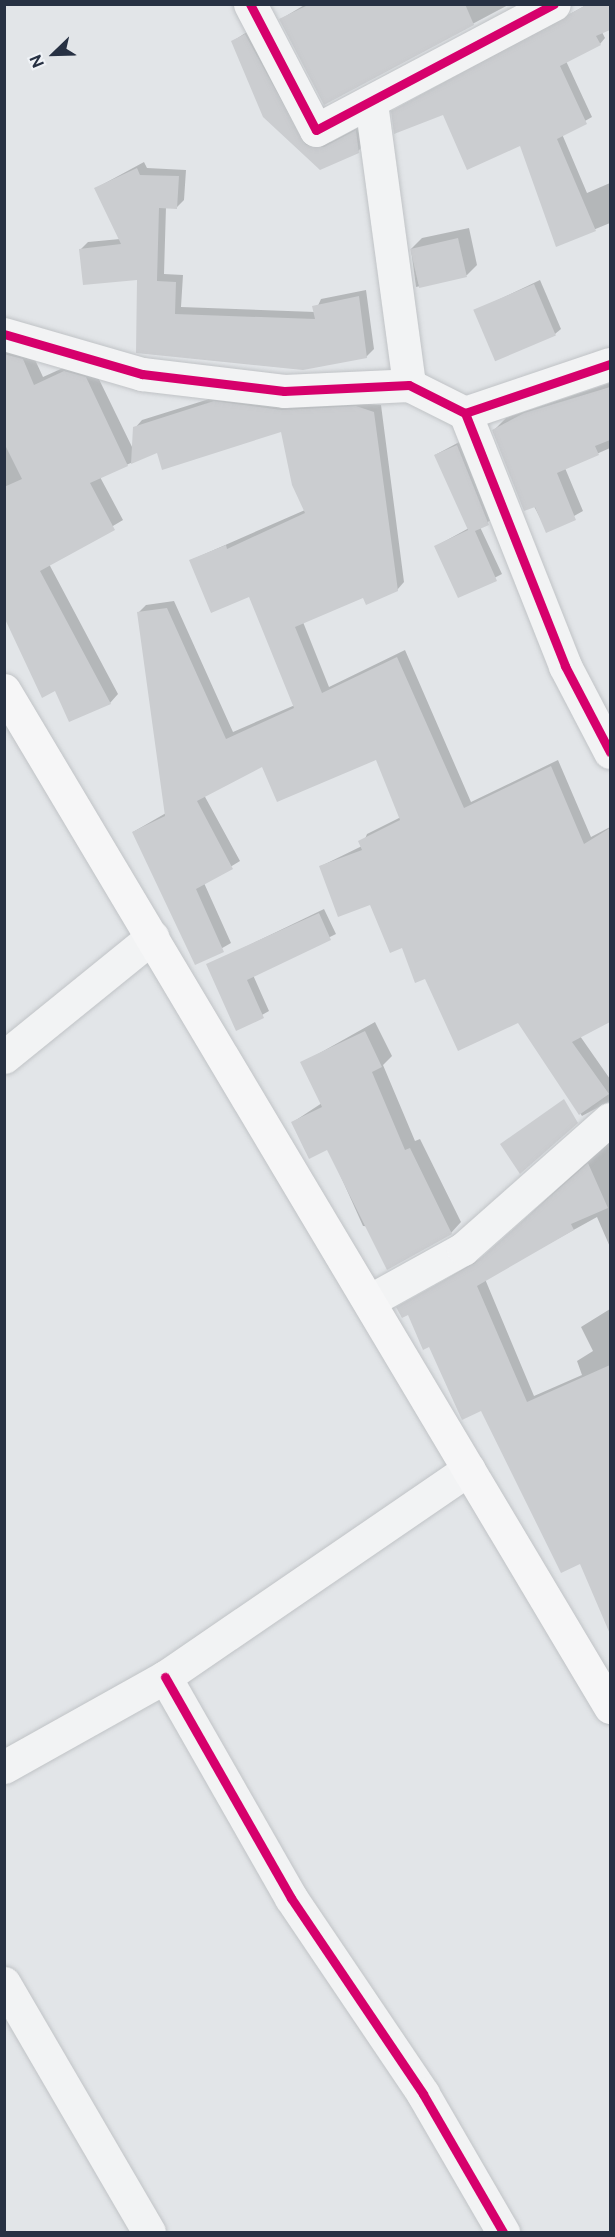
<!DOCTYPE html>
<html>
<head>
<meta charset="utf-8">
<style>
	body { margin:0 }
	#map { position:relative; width:615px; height:2237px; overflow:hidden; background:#e2e5e8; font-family:"Public Sans",sans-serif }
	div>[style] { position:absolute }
	.shadow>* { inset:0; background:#0003 }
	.building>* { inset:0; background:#cbcdd0; transform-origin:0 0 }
	.roads { filter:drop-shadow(0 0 2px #c0c3c6) drop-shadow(0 0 2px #c0c3c6) }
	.minor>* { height:33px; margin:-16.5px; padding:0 16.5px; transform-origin:16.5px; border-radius:16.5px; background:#f2f3f4 }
	.primary>* { height:33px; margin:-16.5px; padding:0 16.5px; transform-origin:16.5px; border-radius:16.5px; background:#f6f6f7 }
	.cycleway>* { height:9px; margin:-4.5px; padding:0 4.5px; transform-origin:4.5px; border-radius:4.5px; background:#d6006c }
	span { translate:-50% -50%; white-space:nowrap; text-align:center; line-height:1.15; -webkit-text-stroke:4.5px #f0f3f7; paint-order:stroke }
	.frame { position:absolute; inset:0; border:6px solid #273143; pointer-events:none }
	.north { position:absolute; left:24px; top:24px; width:60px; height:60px; -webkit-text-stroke:4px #f0f3f7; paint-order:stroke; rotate:247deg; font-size:16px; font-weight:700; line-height:24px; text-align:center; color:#273143 }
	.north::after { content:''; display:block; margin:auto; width:21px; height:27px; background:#273143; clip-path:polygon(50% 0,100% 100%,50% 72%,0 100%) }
</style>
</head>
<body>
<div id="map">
	<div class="shadow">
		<div style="clip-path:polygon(306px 4px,510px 4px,324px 103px,281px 19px)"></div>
		<div style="clip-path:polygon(588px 4px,610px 4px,610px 29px,602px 32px,605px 38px,600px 44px,566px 61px,592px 117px,562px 134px,587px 193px,610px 183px,610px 223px,557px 245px,521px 144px,444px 113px,393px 112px)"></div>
		<div style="clip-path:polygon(250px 30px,311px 141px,331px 142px,361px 126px,363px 146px,358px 151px,320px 168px,233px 41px)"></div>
		<div style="clip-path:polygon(144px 162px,147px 168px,186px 170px,184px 200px,177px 207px,166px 207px,164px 274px,183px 275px,181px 307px,315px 312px,321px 299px,366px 290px,374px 349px,366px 357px,138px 352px,139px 279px,80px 250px,88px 242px,120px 239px,96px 188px)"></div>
		<div style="clip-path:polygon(469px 228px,477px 265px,467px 275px,416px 287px,411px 249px,422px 238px)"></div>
		<div style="clip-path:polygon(540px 280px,561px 329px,555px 334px,475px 311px)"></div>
		<div style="clip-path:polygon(4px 348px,31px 351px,43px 377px,74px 363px,94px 369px,134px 451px,135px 428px,142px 420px,222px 395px,381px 405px,404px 582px,397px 590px,364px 596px,303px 622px,329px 687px,405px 650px,471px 802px,558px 760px,591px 837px,610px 827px,610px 935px,580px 949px,610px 1018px,580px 1036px,610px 1079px,610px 1101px,582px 1116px,518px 1021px,426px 977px,370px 903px,321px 866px,362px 846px,367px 834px,401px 817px,377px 758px,263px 765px,204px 795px,240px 861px,204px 883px,231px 943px,196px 963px,133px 832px,166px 813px,139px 612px,146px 605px,174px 601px,233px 732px,295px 705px,250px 595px,191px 560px,305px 510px,282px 430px,157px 451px,100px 477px,123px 520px,49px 564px,118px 694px,110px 703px,56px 689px,4px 614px)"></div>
		<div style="clip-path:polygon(610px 383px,610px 448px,565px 468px,583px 511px,547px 531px,494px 430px,506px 418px)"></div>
		<div style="clip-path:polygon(463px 440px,494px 518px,480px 527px,502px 574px,459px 596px,436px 546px,469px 528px,435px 455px)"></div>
		<div style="clip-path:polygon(324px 909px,336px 934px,253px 975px,269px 1011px,237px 1029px,208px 965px)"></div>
		<div style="clip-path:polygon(375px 1022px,392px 1056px,383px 1065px,415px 1141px,420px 1139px,461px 1222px,451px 1233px,363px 1226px,328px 1148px,293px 1122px,322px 1103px,302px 1063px)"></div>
		<div style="clip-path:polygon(610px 1140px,610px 1247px,597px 1217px,485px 1279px,534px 1396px,582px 1375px,577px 1361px,593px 1351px,581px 1327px,610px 1309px,610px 1600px,481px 1409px,408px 1314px,398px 1308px,485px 1256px)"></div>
	</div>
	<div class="building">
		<div style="clip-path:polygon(310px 4px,465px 4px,474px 25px,324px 105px,279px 19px)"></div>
		<div style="clip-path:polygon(588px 4px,610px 4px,610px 30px,596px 36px,601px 45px,560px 66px,587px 124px,557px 139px,596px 231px,556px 247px,520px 146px,467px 170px,443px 115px,394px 134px,391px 111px)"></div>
		<div style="clip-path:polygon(245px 34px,306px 145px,324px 147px,356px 130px,359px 153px,320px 170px,263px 117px,231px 41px)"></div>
		<div style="clip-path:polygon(137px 168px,140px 175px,179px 176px,177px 209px,159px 208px,157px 281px,176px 282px,175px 314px,315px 319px,312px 306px,359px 296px,367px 358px,303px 370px,136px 353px,137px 280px,83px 285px,79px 249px,121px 244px,94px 188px)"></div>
		<div style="left:458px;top:238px;width:40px;height:49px;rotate:77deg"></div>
		<div style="left:534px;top:284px;width:56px;height:66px;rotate:67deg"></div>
		<div style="clip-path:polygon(4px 354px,23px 359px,34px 385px,64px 371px,86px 377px,128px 466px,90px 483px,115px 530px,40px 571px,111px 704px,69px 722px,55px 691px,42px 698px,4px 617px,4px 487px,22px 479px,4px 443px)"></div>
		<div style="clip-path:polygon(610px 387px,610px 440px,595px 446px,599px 455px,557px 473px,576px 520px,546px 533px,535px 507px,524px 511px,492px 430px,524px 413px)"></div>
		<div style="clip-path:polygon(214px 401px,282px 410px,356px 406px,374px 412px,398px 591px,366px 605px,363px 598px,295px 627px,322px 693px,397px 657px,464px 808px,551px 766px,584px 844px,610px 828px,610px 1022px,572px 1042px,609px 1094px,579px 1115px,518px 1023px,458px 1051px,425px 979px,415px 983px,402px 948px,390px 953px,370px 905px,338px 917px,319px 866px,362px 850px,358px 841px,400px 820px,376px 760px,277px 802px,262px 767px,197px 801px,233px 869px,196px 889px,224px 952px,195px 965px,132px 832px,165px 816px,137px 612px,167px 608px,226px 739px,294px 708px,249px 597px,211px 613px,189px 560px,226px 545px,227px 549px,305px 513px,292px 485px,281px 432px,162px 470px,157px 453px,131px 464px,133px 427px)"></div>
		<div style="clip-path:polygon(457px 445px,489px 525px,475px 531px,497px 581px,458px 598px,434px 546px,468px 530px,434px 455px)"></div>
		<div style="clip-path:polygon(319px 913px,331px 940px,247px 980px,264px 1018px,236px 1031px,206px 964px)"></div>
		<div style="clip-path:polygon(365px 1031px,382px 1067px,372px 1072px,405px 1150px,410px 1148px,452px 1234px,387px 1270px,327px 1150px,309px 1159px,291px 1122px,322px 1107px,300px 1062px)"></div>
		<div style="clip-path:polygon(564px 1099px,578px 1123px,520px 1174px,500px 1144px)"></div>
		<div style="clip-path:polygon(588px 1163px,608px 1208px,571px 1224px,574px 1230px,477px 1286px,527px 1402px,610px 1365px,610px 1634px,580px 1564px,561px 1573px,481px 1411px,462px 1420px,429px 1347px,423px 1350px,408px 1315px,402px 1318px,396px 1307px,475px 1263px)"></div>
	</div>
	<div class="roads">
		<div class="minor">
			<div style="left:250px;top:4px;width:142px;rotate:62.4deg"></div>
			<div style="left:316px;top:130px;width:269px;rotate:-27.9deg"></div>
			<div style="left:371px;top:103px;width:285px;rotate:82.3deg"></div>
			<div style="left:4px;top:334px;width:144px;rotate:16.2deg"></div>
			<div style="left:142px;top:374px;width:143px;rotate:6.8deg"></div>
			<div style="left:284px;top:391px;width:125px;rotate:-2.7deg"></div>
			<div style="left:409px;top:385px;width:63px;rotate:26.6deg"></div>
			<div style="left:465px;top:413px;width:153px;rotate:-18.7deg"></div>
			<div style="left:465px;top:413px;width:272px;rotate:68.4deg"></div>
			<div style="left:565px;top:666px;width:97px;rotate:62.4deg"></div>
			<div style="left:4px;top:1057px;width:191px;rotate:-39deg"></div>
			<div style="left:369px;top:1301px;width:107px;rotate:-29deg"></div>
			<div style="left:463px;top:1249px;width:196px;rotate:-41.5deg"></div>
			<div style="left:165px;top:1677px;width:254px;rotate:60.3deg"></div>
			<div style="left:291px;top:1898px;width:236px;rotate:56deg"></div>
			<div style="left:423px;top:2094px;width:160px;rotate:59.9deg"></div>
			<div style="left:4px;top:1767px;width:184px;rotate:-29.2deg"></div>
			<div style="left:165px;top:1677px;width:368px;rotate:-34.4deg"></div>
			<div style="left:4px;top:1983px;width:288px;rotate:59.8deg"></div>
		</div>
		<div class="primary">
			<div style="left:4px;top:690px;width:1184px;rotate:59.21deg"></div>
		</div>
	</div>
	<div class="cycleway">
		<div style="left:250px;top:4px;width:142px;rotate:62.4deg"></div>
		<div style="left:316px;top:130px;width:269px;rotate:-27.9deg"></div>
		<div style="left:4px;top:334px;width:144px;rotate:16.2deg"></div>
		<div style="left:142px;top:374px;width:143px;rotate:6.8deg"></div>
		<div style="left:284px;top:391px;width:125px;rotate:-2.7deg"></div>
		<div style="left:409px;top:385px;width:63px;rotate:26.6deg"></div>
		<div style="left:465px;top:413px;width:153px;rotate:-18.7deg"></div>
		<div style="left:465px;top:413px;width:272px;rotate:68.4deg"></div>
		<div style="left:565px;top:666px;width:97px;rotate:62.4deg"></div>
		<div style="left:165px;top:1677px;width:254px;rotate:60.3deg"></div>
		<div style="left:291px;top:1898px;width:236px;rotate:56deg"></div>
		<div style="left:423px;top:2094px;width:160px;rotate:59.9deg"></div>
	</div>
	<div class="frame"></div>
	<div class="north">N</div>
</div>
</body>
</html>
